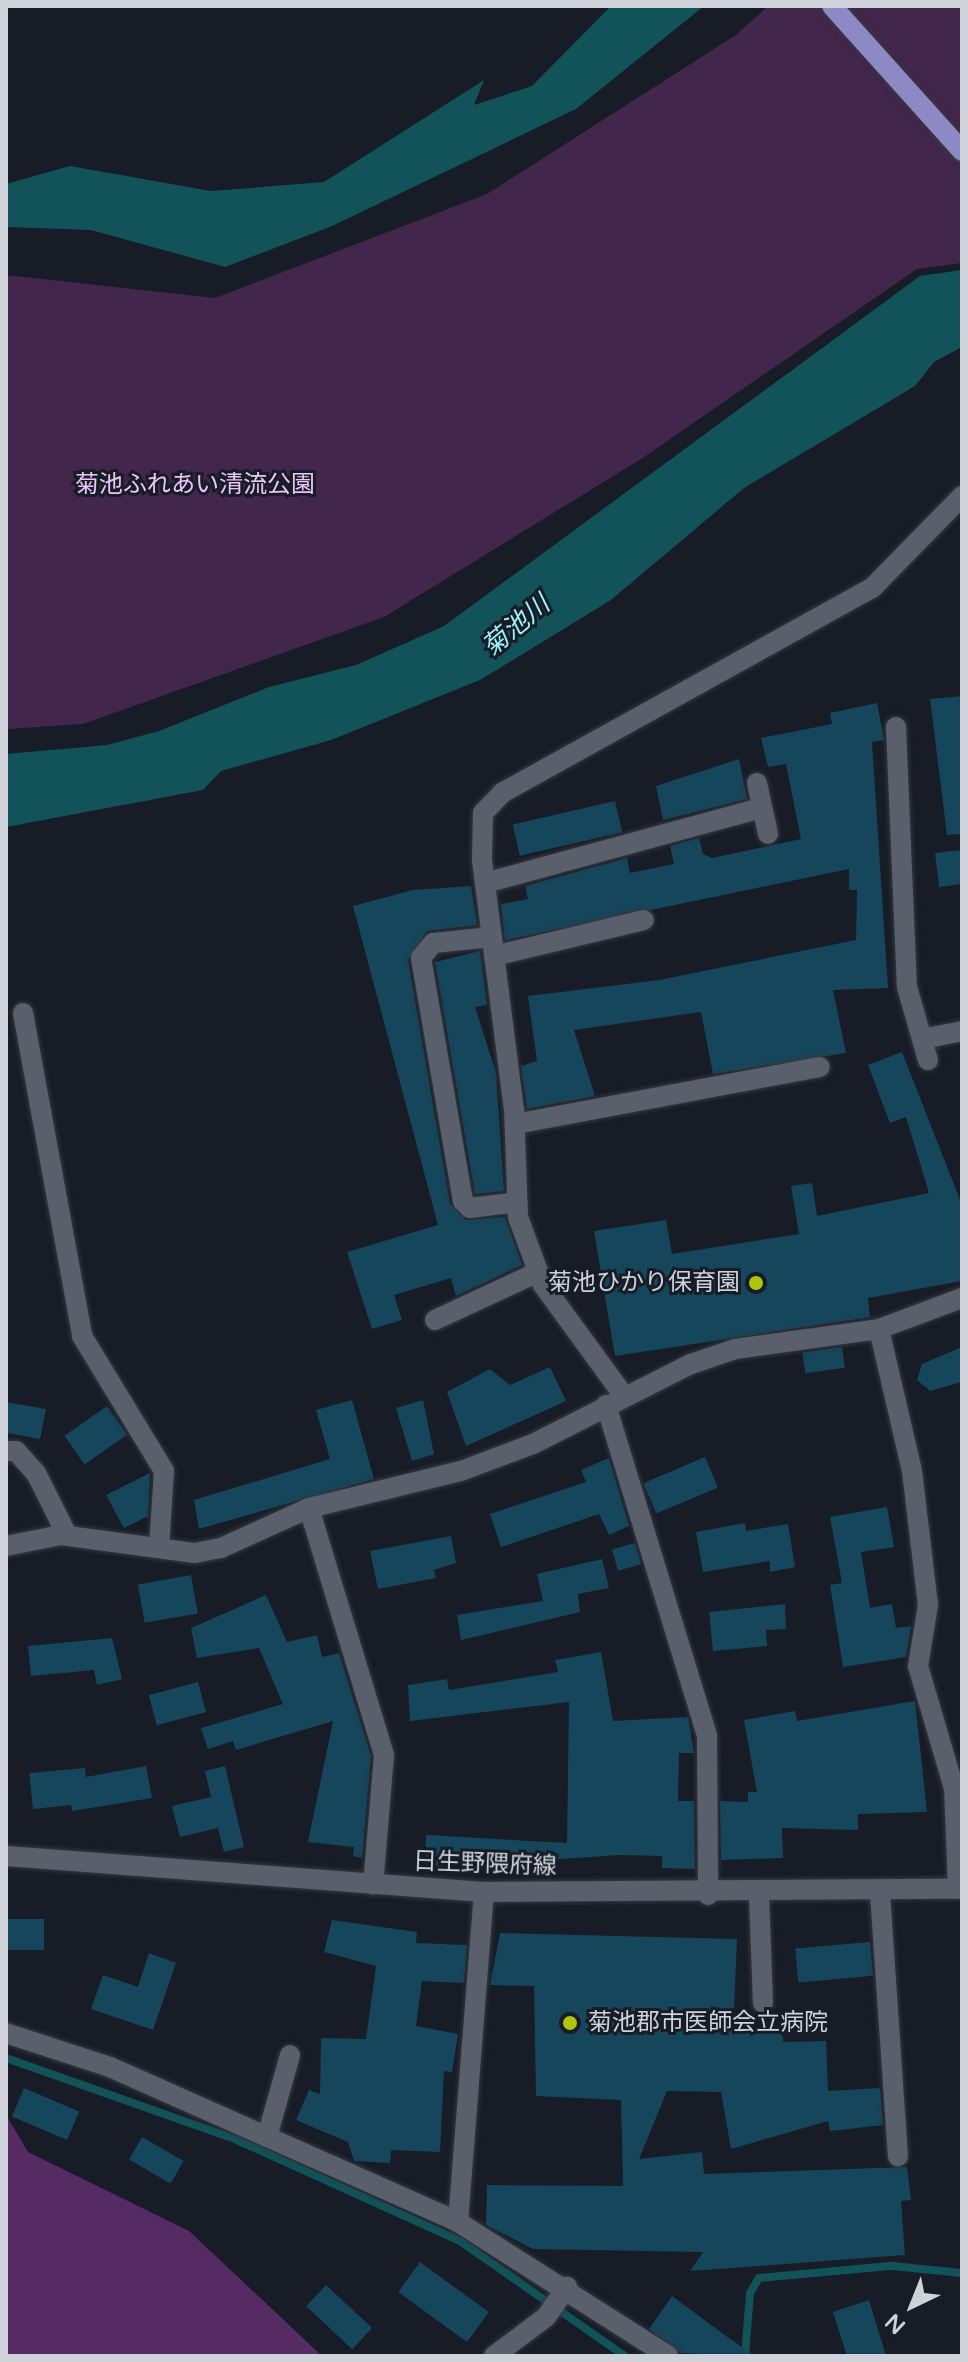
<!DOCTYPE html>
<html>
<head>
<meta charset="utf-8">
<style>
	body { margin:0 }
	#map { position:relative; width:968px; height:2362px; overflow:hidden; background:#171c26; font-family:"Varela Round","Noto Sans JP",sans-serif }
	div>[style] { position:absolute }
	.green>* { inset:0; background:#42264c }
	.forest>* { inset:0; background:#562b64 }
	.water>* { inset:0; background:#115358 }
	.stream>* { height:8px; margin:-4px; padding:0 4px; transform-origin:4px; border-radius:4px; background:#115358 }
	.building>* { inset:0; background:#16465c; transform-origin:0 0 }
	.roads { filter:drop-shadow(0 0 2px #35383f) drop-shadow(0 0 2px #35383f) }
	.street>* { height:20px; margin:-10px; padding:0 10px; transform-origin:10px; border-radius:10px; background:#59606b }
	.secondary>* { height:20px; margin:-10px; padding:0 10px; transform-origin:10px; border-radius:10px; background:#59606b }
	.primary>* { height:20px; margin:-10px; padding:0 10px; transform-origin:10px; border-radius:10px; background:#8d89c4 }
	.dots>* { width:22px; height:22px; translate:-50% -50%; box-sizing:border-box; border:4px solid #171c26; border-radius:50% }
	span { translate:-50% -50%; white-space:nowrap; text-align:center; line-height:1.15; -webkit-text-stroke:6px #171c26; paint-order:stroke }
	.park-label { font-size:24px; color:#eac4f8 }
	.poi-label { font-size:24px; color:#cfd3d9 }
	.right { translate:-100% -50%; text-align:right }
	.left { translate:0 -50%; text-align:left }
	.street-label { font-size:24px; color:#cfd3d9 }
	.water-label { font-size:26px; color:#9ef1f9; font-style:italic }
	.frame { position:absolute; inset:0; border:8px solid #cfd3d9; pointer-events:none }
	.north { position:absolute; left:872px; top:2266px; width:80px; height:80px; -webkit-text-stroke:6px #171c26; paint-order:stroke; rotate:223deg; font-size:22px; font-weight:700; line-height:32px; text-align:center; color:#cfd3d9 }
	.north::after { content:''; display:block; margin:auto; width:28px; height:36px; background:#cfd3d9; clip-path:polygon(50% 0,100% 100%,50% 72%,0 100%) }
</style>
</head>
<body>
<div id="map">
	<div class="green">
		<div style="clip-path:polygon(768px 6px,962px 6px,962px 263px,917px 269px,641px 459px,384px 617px,83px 724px,6px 729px,6px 275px,215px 298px,487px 194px,736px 35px)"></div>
	</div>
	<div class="forest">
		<div style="clip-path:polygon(6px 2115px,28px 2152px,189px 2231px,322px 2356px,6px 2356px)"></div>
	</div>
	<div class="water">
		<div style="clip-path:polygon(611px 6px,704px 6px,576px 109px,332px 226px,225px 267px,91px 230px,6px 227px,6px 184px,70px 166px,211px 191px,324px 182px,484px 80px,474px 105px,532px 86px)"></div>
		<div style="clip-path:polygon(962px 270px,962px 347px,934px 362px,915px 386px,744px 488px,611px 600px,480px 680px,331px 740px,221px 771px,203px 790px,6px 827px,6px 754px,107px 745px,159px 731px,269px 687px,356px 665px,444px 626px,920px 276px)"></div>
	</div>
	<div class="stream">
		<div style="left:6px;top:2058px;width:245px;rotate:19.5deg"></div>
		<div style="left:237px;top:2140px;width:245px;rotate:24.4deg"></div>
		<div style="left:460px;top:2241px;width:201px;rotate:34.9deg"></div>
		<div style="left:745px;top:2356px;width:63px;rotate:-85.5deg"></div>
		<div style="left:750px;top:2293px;width:17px;rotate:-59deg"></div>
		<div style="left:759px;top:2278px;width:134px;rotate:-5.2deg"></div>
		<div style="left:892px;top:2266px;width:70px;rotate:5.7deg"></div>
	</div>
	<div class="building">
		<div style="clip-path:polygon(962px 696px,962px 834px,947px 835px,930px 699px)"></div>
		<div style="clip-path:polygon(877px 703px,884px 740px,872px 742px,888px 988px,833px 990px,846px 1053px,713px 1074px,701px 1012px,574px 1030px,595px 1096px,527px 1109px,521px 1066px,537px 1061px,528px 996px,659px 980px,856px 940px,857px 890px,849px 890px,849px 869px,505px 940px,501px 904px,528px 899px,525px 886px,627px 858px,630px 873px,674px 864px,670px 846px,699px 838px,703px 854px,712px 858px,801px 839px,786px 764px,768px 767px,761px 738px,832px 724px,830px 713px)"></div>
		<div style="clip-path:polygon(739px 759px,747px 799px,663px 820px,656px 786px)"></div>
		<div style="left:615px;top:801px;width:32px;height:105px;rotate:77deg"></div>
		<div style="clip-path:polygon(962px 850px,962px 884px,939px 887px,935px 853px)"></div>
		<div style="clip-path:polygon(471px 886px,477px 925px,427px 931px,408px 960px,450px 1204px,466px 1220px,505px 1217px,522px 1265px,456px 1296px,451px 1278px,394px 1295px,402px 1320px,372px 1329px,347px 1252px,438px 1225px,353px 906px,413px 890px)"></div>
		<div style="clip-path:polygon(480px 951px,487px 1005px,475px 1007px,496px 1073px,504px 1191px,475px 1194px,435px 962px)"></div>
		<div style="clip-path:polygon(902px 1052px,962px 1205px,962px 1281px,868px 1298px,870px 1317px,615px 1356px,594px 1231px,666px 1220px,672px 1254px,799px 1234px,791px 1186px,812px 1183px,817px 1216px,929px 1193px,906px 1117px,890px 1123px,868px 1065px)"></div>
		<div style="left:842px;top:1347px;width:21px;height:40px;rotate:82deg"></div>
		<div style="clip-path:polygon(962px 1347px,962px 1382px,930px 1391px,917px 1380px,922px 1364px)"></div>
		<div style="clip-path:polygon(550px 1367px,566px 1401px,466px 1446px,447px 1392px,490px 1369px,510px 1385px)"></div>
		<div style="clip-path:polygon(352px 1400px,374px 1479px,199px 1529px,194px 1500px,330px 1459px,316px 1410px)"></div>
		<div style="clip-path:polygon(423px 1400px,434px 1454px,412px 1461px,396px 1408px)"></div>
		<div style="clip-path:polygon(6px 1402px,46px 1409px,40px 1439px,6px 1433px)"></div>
		<div style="left:107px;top:1406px;width:35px;height:52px;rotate:55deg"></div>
		<div style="left:705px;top:1457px;width:33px;height:67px;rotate:67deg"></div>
		<div style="clip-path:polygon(609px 1458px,629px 1526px,609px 1535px,599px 1514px,501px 1547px,490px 1514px,586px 1482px,581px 1470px)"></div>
		<div style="clip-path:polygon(150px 1473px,148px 1516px,124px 1528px,106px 1495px)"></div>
		<div style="clip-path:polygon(887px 1507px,894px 1547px,861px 1552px,870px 1608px,892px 1604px,896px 1628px,911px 1626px,906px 1657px,843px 1667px,830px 1585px,842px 1583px,830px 1517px)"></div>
		<div style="clip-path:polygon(745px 1523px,746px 1531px,788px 1524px,795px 1567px,770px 1572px,770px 1561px,703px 1572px,696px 1532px)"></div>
		<div style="clip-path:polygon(451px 1536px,456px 1563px,434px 1570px,436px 1578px,378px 1589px,370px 1551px)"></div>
		<div style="left:635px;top:1543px;width:22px;height:24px;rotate:74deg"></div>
		<div style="clip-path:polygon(602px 1559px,609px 1588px,578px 1594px,580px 1612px,461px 1640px,457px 1615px,543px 1601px,537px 1574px)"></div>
		<div style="left:191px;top:1575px;width:39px;height:54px;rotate:80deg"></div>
		<div style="clip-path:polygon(266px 1595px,287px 1642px,317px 1635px,322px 1657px,339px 1653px,371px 1756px,362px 1858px,353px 1856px,354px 1847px,308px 1842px,333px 1721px,236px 1750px,233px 1741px,208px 1749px,201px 1728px,283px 1704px,259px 1648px,197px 1658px,191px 1628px)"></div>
		<div style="clip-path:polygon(785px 1604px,786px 1629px,766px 1630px,767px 1646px,713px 1651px,709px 1612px)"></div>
		<div style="clip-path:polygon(112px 1638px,122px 1679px,97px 1685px,94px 1670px,31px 1676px,28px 1646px)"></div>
		<div style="clip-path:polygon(601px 1652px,613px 1721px,688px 1717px,694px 1753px,679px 1753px,678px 1801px,694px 1801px,695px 1869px,662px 1868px,662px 1856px,619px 1855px,426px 1868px,426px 1835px,567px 1843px,569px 1702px,410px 1721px,408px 1685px,447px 1679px,449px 1690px,558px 1672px,555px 1660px)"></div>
		<div style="left:198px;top:1682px;width:31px;height:51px;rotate:75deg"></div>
		<div style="clip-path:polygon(915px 1701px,927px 1812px,858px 1814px,858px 1830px,782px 1828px,783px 1858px,721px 1860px,720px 1801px,748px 1802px,748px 1792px,757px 1792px,744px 1720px,795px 1711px,797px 1721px)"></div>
		<div style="clip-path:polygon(146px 1766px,152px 1798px,72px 1811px,71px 1805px,33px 1809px,29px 1773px,85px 1768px,86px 1777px)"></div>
		<div style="clip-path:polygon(225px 1766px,244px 1847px,224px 1852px,218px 1828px,180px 1837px,172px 1806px,211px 1797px,205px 1771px)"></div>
		<div style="left:6px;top:1919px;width:38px;height:31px"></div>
		<div style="clip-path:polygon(332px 1920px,417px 1932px,416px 1943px,467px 1945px,464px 1983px,422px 1981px,416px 2026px,458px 2034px,452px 2072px,444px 2071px,440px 2152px,391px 2150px,390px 2163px,354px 2161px,348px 2142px,296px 2120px,309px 2090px,320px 2094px,321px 2038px,366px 2039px,376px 1966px,324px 1952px)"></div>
		<div style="clip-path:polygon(500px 1933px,737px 1939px,733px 2031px,783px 2032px,783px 2042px,826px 2041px,828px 2091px,880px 2088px,883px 2125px,830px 2131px,828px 2121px,731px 2149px,721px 2092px,667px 2091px,639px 2159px,702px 2152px,704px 2174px,907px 2167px,911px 2200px,901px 2201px,905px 2255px,690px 2271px,703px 2252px,533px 2249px,486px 2225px,487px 2185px,623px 2186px,621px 2100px,536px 2096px,534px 1986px,490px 1985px)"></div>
		<div style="left:870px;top:1942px;width:34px;height:75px;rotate:85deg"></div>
		<div style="clip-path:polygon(149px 1953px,176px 1963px,153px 2030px,91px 2009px,103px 1975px,138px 1987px)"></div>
		<div style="left:24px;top:2088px;width:60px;height:31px;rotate:23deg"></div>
		<div style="left:142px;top:2137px;width:48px;height:26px;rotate:30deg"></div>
		<div style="left:420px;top:2262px;width:85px;height:37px;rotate:36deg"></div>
		<div style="left:326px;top:2285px;width:63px;height:29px;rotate:43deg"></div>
		<div style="clip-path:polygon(672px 2296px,726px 2336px,755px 2356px,680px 2353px,649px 2329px)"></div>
		<div style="clip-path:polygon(869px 2300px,886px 2356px,847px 2356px,833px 2312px)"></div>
	</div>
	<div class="roads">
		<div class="street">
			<div style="left:896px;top:727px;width:260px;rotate:87.6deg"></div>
			<div style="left:907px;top:987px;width:76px;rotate:74deg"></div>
			<div style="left:757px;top:783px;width:52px;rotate:77.8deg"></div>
			<div style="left:485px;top:883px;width:287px;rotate:-15.2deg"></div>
			<div style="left:492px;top:937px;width:59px;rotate:174.2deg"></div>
			<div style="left:433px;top:943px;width:19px;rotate:129deg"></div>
			<div style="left:421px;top:958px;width:247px;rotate:80.2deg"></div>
			<div style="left:463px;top:1201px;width:10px;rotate:45deg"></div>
			<div style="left:470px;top:1208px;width:48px;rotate:-7.1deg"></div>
			<div style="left:494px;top:956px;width:154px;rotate:-13.5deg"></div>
			<div style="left:23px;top:1013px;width:328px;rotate:79.6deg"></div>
			<div style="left:82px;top:1336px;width:158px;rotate:58.7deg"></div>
			<div style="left:164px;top:1471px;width:77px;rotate:93.7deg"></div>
			<div style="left:927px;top:1038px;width:36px;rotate:-11deg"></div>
			<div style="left:515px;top:1124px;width:310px;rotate:-10.6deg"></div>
			<div style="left:435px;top:1320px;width:114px;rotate:-25deg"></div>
			<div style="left:879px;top:1329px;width:146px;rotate:76.9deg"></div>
			<div style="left:912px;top:1471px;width:135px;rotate:83.2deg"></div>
			<div style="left:928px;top:1605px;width:62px;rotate:99.3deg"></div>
			<div style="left:918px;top:1666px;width:127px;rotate:73.6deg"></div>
			<div style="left:954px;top:1788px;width:101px;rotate:87.7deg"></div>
			<div style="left:624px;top:1396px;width:137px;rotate:-126.1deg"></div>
			<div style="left:543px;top:1285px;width:72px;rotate:-110.2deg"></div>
			<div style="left:518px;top:1217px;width:107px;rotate:-92.1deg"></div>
			<div style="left:514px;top:1110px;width:253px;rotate:-97.3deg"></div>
			<div style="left:482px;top:859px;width:46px;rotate:-88.8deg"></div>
			<div style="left:483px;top:813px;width:28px;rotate:-46deg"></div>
			<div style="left:502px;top:793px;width:423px;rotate:-29deg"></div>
			<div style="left:872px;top:588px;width:129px;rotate:-45.6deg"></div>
			<div style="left:606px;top:1405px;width:345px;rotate:73deg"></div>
			<div style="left:707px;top:1735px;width:160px;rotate:89.6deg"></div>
			<div style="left:6px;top:1451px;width:10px"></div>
			<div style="left:16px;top:1451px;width:30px;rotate:48deg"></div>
			<div style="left:36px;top:1473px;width:69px;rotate:63.4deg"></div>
			<div style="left:309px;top:1508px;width:258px;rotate:73.1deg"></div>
			<div style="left:384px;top:1755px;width:130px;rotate:94.8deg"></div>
			<div style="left:6px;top:1546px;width:56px;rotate:-11.3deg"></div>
			<div style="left:61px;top:1535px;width:135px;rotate:7.7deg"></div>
			<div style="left:195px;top:1553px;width:26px;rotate:-11deg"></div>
			<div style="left:221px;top:1548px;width:97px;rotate:-24.4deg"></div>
			<div style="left:309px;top:1508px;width:156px;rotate:-13.7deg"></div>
			<div style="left:461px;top:1471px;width:77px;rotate:-20.6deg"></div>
			<div style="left:533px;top:1444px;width:177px;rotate:-26.9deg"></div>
			<div style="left:691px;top:1364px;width:46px;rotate:-18.8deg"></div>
			<div style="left:735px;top:1349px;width:145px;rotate:-7.9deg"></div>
			<div style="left:879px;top:1329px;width:89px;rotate:-20.5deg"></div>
			<div style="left:880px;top:1893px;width:264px;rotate:86.1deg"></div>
			<div style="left:759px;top:1895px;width:108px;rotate:87.9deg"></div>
			<div style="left:6px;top:2033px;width:109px;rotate:18.1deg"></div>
			<div style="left:110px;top:2067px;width:381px;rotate:24deg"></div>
			<div style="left:458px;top:2222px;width:249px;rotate:32.5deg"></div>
			<div style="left:267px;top:2137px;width:85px;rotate:-74.3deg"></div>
			<div style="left:458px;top:2222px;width:331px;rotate:-85.5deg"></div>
			<div style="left:494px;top:2356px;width:65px;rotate:-36.9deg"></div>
			<div style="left:546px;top:2317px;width:37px;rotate:-55deg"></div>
		</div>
		<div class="secondary">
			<div style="left:6px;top:1856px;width:479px;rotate:4.3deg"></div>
			<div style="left:484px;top:1892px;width:478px;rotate:-0.4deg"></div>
		</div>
		<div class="primary">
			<div style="left:832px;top:6px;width:195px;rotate:48.1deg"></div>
		</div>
	</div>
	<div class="dots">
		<div style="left:756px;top:1283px;background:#aec60b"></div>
		<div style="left:570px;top:2023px;background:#aec60b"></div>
	</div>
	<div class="park-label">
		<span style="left:195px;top:485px">菊池ふれあい清流公園</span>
	</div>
	<div class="poi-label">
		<span class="right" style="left:740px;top:1283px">菊池ひかり保育園</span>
		<span class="left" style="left:588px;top:2023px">菊池郡市医師会立病院</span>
	</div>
	<div class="street-label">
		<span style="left:485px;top:1864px;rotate:2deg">日生野隈府線</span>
	</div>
	<div class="water-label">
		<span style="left:516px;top:626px;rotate:-40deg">菊池川</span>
	</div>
	<div class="frame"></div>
	<div class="north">N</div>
</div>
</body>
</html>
